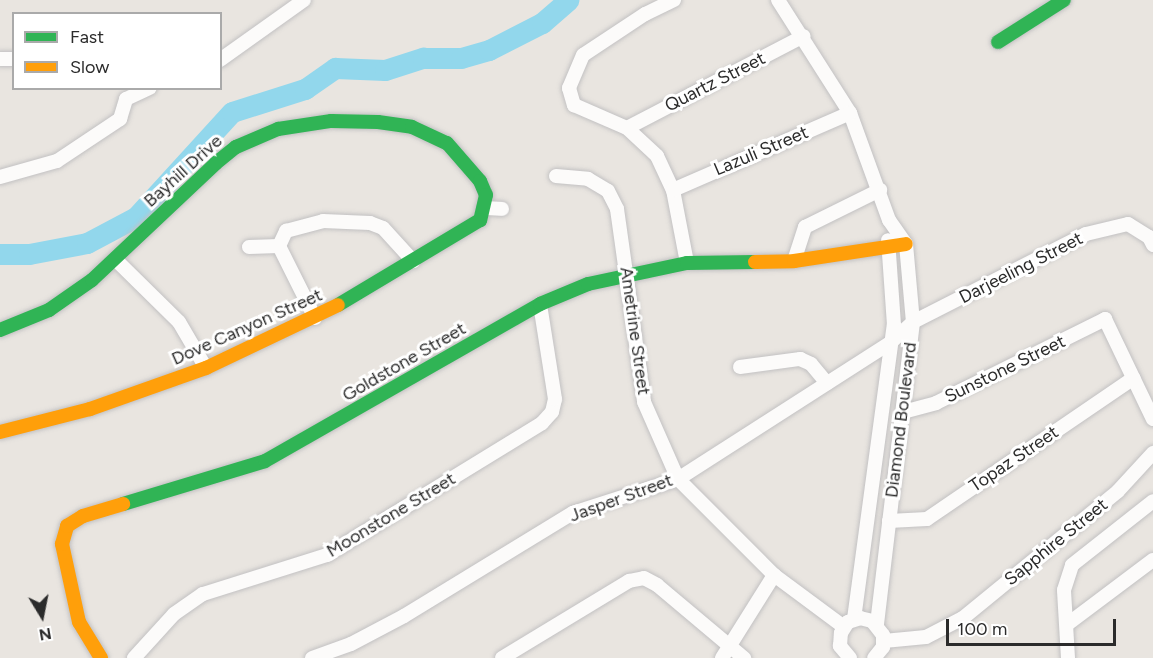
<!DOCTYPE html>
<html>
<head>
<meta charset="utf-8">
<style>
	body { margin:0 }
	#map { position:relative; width:1153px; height:658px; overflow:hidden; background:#e9e5e0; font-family:Figtree,sans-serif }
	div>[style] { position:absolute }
	.river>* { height:21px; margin:-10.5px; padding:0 10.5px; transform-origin:10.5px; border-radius:10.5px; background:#92d7ec }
	.roads { filter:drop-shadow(0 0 2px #c2c1c2) drop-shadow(0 0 2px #c2c1c2) }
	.street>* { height:14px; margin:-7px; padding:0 7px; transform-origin:7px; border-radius:7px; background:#fcfbfa }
	.fast>* { height:14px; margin:-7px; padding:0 7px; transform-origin:7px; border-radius:7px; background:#30b455 }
	.slow>* { height:14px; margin:-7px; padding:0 7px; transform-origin:7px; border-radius:7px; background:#ff9f0a }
	span { translate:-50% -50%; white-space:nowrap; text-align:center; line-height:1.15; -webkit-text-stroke:6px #fff; paint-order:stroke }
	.street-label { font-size:18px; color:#2b2b2b }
	.legend { position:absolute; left:12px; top:12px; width:210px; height:78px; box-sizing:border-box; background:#fff; border:2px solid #aaa; margin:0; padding:8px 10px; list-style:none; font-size:18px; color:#2b2b2b }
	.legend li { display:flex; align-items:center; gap:12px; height:30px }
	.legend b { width:30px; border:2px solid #aaa }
	.north { position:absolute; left:12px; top:586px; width:60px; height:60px; -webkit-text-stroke:4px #fff; paint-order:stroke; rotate:170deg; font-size:16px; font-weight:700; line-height:24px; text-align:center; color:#2b2b2b }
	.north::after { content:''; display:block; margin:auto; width:21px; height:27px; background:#2b2b2b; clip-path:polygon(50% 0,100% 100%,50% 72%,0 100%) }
	.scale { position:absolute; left:946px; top:619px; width:170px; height:27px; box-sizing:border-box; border:3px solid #2b2b2b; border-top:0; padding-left:8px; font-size:18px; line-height:21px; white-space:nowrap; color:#2b2b2b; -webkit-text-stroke:4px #fff; paint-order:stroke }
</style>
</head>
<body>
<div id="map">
	<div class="river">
		<div style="left:0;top:254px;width:29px"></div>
		<div style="left:29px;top:254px;width:59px;rotate:-10.7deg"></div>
		<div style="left:87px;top:243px;width:55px;rotate:-28deg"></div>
		<div style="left:136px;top:217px;width:142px;rotate:-47.6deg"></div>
		<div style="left:232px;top:112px;width:77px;rotate:-17.5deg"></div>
		<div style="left:305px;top:89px;width:37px;rotate:-35deg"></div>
		<div style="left:335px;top:68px;width:50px;rotate:2.3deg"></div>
		<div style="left:385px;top:70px;width:40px;rotate:-18deg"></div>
		<div style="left:423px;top:58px;width:38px"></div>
		<div style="left:461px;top:58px;width:29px;rotate:-16deg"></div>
		<div style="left:489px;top:50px;width:59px;rotate:-27deg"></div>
		<div style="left:542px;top:23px;width:35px;rotate:-41deg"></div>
	</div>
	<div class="roads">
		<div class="street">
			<div style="left:674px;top:0;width:32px;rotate:154deg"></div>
			<div style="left:645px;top:14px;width:74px;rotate:146.5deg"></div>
			<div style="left:583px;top:55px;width:36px;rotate:113deg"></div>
			<div style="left:569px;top:88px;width:18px;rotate:74deg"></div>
			<div style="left:574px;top:105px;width:58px;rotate:23.5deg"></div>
			<div style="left:627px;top:128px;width:41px;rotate:43deg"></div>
			<div style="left:657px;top:156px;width:38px;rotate:65deg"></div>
			<div style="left:673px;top:190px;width:74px;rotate:79.1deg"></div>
			<div style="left:778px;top:0;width:134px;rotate:57.5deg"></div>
			<div style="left:850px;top:113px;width:114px;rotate:70deg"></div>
			<div style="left:889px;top:220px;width:29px;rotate:55deg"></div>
			<div style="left:906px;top:244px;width:78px;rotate:84.9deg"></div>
			<div style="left:913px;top:322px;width:304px;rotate:96.8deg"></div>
			<div style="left:0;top:59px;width:14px"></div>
			<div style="left:220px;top:60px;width:103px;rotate:-35.5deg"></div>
			<div style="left:126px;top:99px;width:26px;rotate:-25deg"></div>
			<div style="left:627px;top:128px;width:199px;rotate:-27.5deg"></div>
			<div style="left:556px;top:176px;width:32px;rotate:5deg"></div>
			<div style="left:588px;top:179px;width:23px;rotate:31deg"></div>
			<div style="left:608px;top:191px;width:20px;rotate:63deg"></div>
			<div style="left:617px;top:209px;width:195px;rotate:82deg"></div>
			<div style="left:644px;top:402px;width:84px;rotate:66.2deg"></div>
			<div style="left:678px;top:479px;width:136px;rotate:45deg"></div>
			<div style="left:774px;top:575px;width:87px;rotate:36.6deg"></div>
			<div style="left:0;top:177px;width:59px;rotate:-15.7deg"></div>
			<div style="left:57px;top:161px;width:76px;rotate:-33.7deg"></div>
			<div style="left:120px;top:119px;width:21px;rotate:-73deg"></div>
			<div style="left:673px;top:190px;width:193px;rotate:-23.5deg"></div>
			<div style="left:485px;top:208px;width:17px;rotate:3deg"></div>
			<div style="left:249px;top:247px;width:30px;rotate:-2deg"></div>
			<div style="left:116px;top:260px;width:88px;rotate:44.5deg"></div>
			<div style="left:179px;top:322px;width:53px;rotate:59.6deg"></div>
			<div style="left:794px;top:261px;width:36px;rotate:-72deg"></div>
			<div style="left:805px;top:227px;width:84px;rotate:-26.3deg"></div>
			<div style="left:315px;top:318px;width:80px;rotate:-116.6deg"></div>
			<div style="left:279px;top:246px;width:17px;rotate:-65deg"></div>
			<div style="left:286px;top:231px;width:38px;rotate:-15deg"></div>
			<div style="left:323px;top:221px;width:47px;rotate:2.4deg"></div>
			<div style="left:370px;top:223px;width:14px;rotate:21deg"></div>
			<div style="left:383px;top:228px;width:45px;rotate:47.7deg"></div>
			<div style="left:740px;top:367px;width:61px;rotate:-7.6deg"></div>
			<div style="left:800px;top:359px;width:12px;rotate:24deg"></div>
			<div style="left:811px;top:364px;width:25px;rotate:50deg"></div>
			<div style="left:903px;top:412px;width:34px;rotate:-15deg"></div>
			<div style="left:936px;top:403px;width:189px;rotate:-26.4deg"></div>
			<div style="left:1105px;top:319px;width:111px;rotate:64.4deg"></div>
			<div style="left:889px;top:521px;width:38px;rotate:-3deg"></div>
			<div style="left:927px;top:519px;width:250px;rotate:-34.3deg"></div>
			<div style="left:854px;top:619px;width:297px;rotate:-82.3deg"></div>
			<div style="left:894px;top:325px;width:85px;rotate:-94deg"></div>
			<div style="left:1069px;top:623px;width:105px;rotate:-36.9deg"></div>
			<div style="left:884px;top:641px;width:42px;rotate:-5.4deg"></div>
			<div style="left:926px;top:637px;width:42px;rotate:-27.2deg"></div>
			<div style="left:963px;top:618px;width:200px;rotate:-39.3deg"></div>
			<div style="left:1118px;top:491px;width:52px;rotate:-47.4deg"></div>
			<div style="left:134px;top:658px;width:59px;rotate:-47.7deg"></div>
			<div style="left:174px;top:614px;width:35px;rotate:-35deg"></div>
			<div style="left:203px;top:594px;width:130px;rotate:-17.5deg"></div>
			<div style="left:327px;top:555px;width:252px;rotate:-31.5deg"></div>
			<div style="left:542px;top:423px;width:15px;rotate:-48deg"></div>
			<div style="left:552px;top:412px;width:13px;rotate:-77deg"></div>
			<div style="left:555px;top:399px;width:96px;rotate:-99deg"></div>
			<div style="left:312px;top:658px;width:41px;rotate:-19.7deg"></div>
			<div style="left:351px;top:644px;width:60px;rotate:-27.8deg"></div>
			<div style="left:404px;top:616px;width:198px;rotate:-31.4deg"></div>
			<div style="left:573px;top:513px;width:110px;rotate:-17.9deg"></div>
			<div style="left:678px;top:479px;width:253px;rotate:-32.7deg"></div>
			<div style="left:891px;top:342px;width:30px;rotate:-42deg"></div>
			<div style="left:913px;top:322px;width:194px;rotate:-27deg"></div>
			<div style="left:1086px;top:234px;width:43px;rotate:-13.4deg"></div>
			<div style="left:1128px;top:224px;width:25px;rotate:32deg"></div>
			<div style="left:1149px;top:237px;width:9px;rotate:63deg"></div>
			<div style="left:502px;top:658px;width:149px;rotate:-31.2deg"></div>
			<div style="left:629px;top:581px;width:15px;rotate:-11deg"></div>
			<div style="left:644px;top:578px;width:15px;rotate:28deg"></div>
			<div style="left:657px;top:585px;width:114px;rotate:40deg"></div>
			<div style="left:722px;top:658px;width:98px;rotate:-57.9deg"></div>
			<div style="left:850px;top:658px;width:16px;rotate:-130deg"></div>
			<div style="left:840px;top:646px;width:13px;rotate:-86deg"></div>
			<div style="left:841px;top:633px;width:13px;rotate:-58deg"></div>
			<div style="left:848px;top:622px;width:13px;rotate:-18deg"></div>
			<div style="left:860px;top:618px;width:12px;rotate:14deg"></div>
			<div style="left:872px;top:621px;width:18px;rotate:52deg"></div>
			<div style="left:883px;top:635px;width:12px;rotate:90deg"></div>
			<div style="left:883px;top:647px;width:14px;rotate:129deg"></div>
			<div style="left:1068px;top:658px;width:68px;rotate:-93.4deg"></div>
			<div style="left:1064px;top:590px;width:26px;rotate:-72deg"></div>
			<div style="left:1072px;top:565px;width:103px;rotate:-38.3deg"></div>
		</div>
		<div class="fast">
			<div style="left:998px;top:42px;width:78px;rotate:-32.5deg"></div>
			<div style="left:0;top:330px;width:53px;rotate:-22.2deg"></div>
			<div style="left:49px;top:310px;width:52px;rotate:-34.9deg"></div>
			<div style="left:92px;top:280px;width:170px;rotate:-43.3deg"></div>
			<div style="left:216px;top:163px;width:26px;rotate:-39deg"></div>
			<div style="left:236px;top:147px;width:46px;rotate:-23.2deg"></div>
			<div style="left:278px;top:129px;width:54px;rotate:-8.6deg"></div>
			<div style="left:331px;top:121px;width:47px;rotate:1.2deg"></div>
			<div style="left:378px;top:122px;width:34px;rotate:8deg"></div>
			<div style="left:412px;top:127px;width:38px;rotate:25deg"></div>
			<div style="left:447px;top:143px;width:50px;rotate:49deg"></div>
			<div style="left:480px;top:181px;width:15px;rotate:67deg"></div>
			<div style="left:486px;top:195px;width:26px;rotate:103deg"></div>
			<div style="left:480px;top:220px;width:165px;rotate:149.1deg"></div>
			<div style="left:123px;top:504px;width:148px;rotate:-16.8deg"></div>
			<div style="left:265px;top:461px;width:317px;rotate:-29.7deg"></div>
			<div style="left:540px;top:304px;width:52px;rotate:-22.6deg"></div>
			<div style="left:588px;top:284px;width:101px;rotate:-12deg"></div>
			<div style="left:687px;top:263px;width:68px;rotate:-0.8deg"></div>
		</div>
		<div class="slow">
			<div style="left:755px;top:262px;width:39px;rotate:-1deg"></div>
			<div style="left:794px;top:261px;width:113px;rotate:-8.6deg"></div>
			<div style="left:0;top:432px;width:93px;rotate:-14.3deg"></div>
			<div style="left:90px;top:409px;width:123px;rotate:-19.5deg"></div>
			<div style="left:206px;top:368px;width:146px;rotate:-25.5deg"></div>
			<div style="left:101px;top:658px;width:42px;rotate:-121.4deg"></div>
			<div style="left:79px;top:622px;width:80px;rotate:-102.3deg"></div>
			<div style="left:62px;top:544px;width:19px;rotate:-74deg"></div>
			<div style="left:67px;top:526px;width:19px;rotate:-32deg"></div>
			<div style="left:83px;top:516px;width:42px;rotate:-16.7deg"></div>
		</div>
	</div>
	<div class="street-label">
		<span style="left:715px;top:82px;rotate:-27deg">Quartz Street</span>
		<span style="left:761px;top:151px;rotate:-23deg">Lazuli Street</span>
		<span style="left:183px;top:171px;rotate:-42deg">Bayhill Drive</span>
		<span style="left:1021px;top:268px;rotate:-27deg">Darjeeling Street</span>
		<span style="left:247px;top:327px;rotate:-24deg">Dove Canyon Street</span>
		<span style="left:635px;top:331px;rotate:82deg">Ametrine Street</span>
		<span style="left:404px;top:362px;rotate:-30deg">Goldstone Street</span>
		<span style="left:1005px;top:369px;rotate:-26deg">Sunstone Street</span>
		<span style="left:901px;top:420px;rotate:-83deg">Diamond Boulevard</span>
		<span style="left:1014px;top:459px;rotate:-34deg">Topaz Street</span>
		<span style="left:621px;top:498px;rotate:-20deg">Jasper Street</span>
		<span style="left:391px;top:515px;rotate:-31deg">Moonstone Street</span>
		<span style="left:1056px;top:542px;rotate:-39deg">Sapphire Street</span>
	</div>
	<ul class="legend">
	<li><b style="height:8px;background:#30b455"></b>Fast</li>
	<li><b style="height:8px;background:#ff9f0a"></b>Slow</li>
	</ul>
	<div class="north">N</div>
	<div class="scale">100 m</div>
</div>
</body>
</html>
